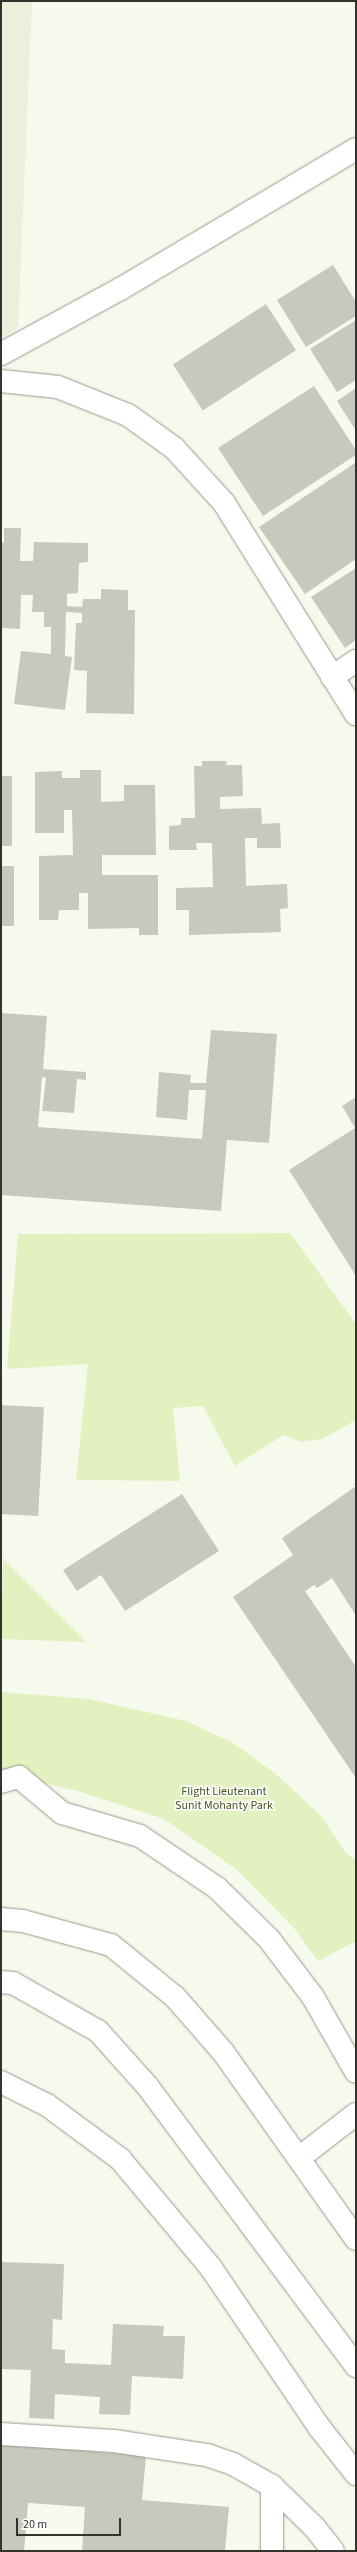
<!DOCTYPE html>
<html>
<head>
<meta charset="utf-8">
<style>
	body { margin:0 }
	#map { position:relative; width:357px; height:2552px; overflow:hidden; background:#f6faec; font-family:"Source Sans 3",sans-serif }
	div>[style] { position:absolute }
	.built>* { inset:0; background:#eaf0db }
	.green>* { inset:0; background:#e3f1c0 }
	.building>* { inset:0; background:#c6cabd; transform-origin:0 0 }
	.roads { filter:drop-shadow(0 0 1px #969a8e) drop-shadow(0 0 1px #969a8e) }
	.street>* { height:22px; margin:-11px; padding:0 11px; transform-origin:11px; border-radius:11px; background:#fff }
	.secondary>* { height:22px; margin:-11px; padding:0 11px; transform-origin:11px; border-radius:11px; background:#fff }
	span { translate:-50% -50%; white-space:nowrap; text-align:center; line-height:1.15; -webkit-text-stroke:3px #fff; paint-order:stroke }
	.park-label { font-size:12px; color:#48531f }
	.frame { position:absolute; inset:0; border:2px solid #32332e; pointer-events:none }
	.scale { position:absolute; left:16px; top:2518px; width:105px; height:18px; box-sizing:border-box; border:2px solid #32332e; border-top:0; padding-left:5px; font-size:12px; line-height:14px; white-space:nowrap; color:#32332e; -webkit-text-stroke:3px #fff; paint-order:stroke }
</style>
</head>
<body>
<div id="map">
	<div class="built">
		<div style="clip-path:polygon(1px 1px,32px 1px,18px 328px,1px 338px)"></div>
	</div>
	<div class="green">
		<div style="clip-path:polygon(290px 1233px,356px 1324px,356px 1420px,322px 1439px,301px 1442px,283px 1435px,235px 1466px,203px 1406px,173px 1408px,180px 1481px,76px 1480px,88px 1364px,7px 1369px,18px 1234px)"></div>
		<div style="clip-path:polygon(3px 1559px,86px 1642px,1px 1639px)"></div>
		<div style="clip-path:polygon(1px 1692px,89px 1699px,186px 1721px,233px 1743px,276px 1774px,321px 1816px,346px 1853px,356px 1860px,356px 1941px,318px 1961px,294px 1928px,236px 1869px,164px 1819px,78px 1791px,1px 1774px)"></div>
	</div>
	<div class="building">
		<div style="clip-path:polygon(333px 265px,356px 302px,356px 316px,306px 347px,277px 300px)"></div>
		<div style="left:266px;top:304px;width:55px;height:111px;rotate:57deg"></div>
		<div style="clip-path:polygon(356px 320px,356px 380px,337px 392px,310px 349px)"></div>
		<div style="clip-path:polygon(314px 386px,356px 450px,356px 455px,263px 516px,218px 448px)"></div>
		<div style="clip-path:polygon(356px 388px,356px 431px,337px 401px)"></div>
		<div style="clip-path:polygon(355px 463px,356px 559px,305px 594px,259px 527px)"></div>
		<div style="clip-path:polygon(4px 528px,21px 528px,20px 561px,33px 561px,34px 542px,88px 543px,88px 562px,79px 563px,78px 593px,67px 594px,67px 606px,82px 607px,83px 599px,101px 599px,101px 589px,128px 590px,128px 610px,135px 610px,134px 714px,86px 713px,87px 671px,74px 670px,76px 623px,82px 623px,82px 613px,66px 612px,65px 656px,72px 657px,65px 710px,14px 704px,21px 651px,51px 654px,51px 627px,44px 627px,44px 612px,32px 612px,33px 595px,21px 595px,20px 629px,1px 628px,1px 542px,4px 543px)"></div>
		<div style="clip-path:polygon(356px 568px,356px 640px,345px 648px,311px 597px)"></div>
		<div style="clip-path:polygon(202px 761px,227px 761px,226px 765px,242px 765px,243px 796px,220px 797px,220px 809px,261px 808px,262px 824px,280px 823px,281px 848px,257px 848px,257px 838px,245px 838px,246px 886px,287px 884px,288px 908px,280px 909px,281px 932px,189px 935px,189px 910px,176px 910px,176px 888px,213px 887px,212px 843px,196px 843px,197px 850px,169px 850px,169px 826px,181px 825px,181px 818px,195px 818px,194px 766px,202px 766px)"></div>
		<div style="clip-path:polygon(80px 770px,101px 770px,101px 802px,124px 801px,124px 785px,155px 785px,156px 855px,102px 855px,102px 875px,158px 875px,158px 935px,139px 935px,139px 928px,88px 929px,88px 893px,79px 893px,79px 910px,59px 910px,58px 920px,39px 920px,39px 856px,73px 855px,72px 810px,64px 810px,64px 833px,35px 833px,35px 772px,62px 771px,62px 778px,80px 778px)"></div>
		<div style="left:1px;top:776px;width:11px;height:70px"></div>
		<div style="left:1px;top:866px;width:13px;height:60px"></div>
		<div style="clip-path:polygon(1px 1013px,47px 1016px,43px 1069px,86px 1072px,86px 1080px,77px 1079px,74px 1113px,42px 1111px,46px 1078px,42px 1077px,38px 1127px,202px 1139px,206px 1090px,189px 1090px,187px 1120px,156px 1117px,159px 1072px,191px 1075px,190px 1083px,206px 1083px,211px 1030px,277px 1034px,269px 1143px,227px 1140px,221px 1211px,1px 1195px)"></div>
		<div style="clip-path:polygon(356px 1097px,356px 1276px,289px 1170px,355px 1128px,342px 1106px)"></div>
		<div style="left:1px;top:1405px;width:43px;height:109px;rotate:3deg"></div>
		<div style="clip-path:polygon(356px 1486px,356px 1616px,332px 1578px,317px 1588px,314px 1585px,305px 1591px,356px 1667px,356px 1778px,233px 1597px,293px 1555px,282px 1538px)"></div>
		<div style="clip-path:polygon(182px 1494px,219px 1551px,125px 1611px,101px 1575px,77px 1591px,63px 1570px)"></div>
		<div style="clip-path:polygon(1px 2262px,64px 2264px,62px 2320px,53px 2319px,52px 2349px,65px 2350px,65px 2363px,111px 2365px,113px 2324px,164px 2326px,163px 2336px,185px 2336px,183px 2379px,132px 2376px,130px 2415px,99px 2414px,100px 2397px,55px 2394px,54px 2419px,29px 2418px,31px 2370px,1px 2369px)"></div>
		<div style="clip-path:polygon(1px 2443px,146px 2456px,142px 2500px,229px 2507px,225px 2551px,82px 2551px,85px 2507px,28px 2503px,24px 2551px,1px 2551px)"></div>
	</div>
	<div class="roads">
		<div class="street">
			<div style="left:1px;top:354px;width:138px;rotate:-28.6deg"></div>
			<div style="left:122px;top:288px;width:272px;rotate:-30.7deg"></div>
			<div style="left:1px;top:381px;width:57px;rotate:6deg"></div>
			<div style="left:58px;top:387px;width:75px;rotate:21.8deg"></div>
			<div style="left:128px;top:415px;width:57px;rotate:35.7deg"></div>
			<div style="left:174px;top:448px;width:74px;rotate:47.7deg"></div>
			<div style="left:224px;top:503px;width:249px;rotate:58deg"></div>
			<div style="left:332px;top:677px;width:29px;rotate:-34deg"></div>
			<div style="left:1px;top:1782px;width:19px;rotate:-16deg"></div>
			<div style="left:19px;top:1777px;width:56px;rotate:39.9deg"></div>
			<div style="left:62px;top:1813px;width:81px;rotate:16.4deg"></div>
			<div style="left:140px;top:1836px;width:93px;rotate:34deg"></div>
			<div style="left:217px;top:1888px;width:73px;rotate:44.4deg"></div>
			<div style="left:269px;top:1939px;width:73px;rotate:52.8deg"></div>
			<div style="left:313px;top:1997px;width:86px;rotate:60.2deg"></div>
			<div style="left:299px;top:2158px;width:72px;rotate:-37.7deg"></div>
			<div style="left:1px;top:2434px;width:113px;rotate:3.5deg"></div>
			<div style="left:114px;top:2441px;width:94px;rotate:8.6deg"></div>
			<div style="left:207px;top:2455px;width:28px;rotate:19deg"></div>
			<div style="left:233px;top:2464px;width:45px;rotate:29.4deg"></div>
			<div style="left:272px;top:2486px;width:60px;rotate:44.3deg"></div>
			<div style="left:315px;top:2528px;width:29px;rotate:52deg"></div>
			<div style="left:272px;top:2551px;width:65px;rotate:-90deg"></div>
		</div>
		<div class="secondary">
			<div style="left:1px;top:1919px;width:22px;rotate:5deg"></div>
			<div style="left:23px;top:1921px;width:91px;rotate:15.3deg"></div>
			<div style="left:111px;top:1945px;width:82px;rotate:39.1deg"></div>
			<div style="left:175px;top:1997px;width:73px;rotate:48.9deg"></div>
			<div style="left:223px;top:2052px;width:229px;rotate:54.6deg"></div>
			<div style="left:1px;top:1982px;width:12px;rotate:5deg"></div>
			<div style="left:13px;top:1983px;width:98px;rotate:29.5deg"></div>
			<div style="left:98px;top:2031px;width:75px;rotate:48.2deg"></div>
			<div style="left:148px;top:2087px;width:348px;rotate:53.3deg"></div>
			<div style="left:1px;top:2082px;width:51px;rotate:26.6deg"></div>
			<div style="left:47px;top:2105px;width:91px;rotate:36.5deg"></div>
			<div style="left:120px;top:2159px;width:142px;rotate:50.1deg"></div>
			<div style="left:211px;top:2268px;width:192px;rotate:55.8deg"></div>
			<div style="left:319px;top:2427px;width:60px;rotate:51.8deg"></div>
		</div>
	</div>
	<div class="park-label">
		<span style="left:224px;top:1799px">Flight Lieutenant<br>Sunit Mohanty Park</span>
	</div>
	<div class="frame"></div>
	<div class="scale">20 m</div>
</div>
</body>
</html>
